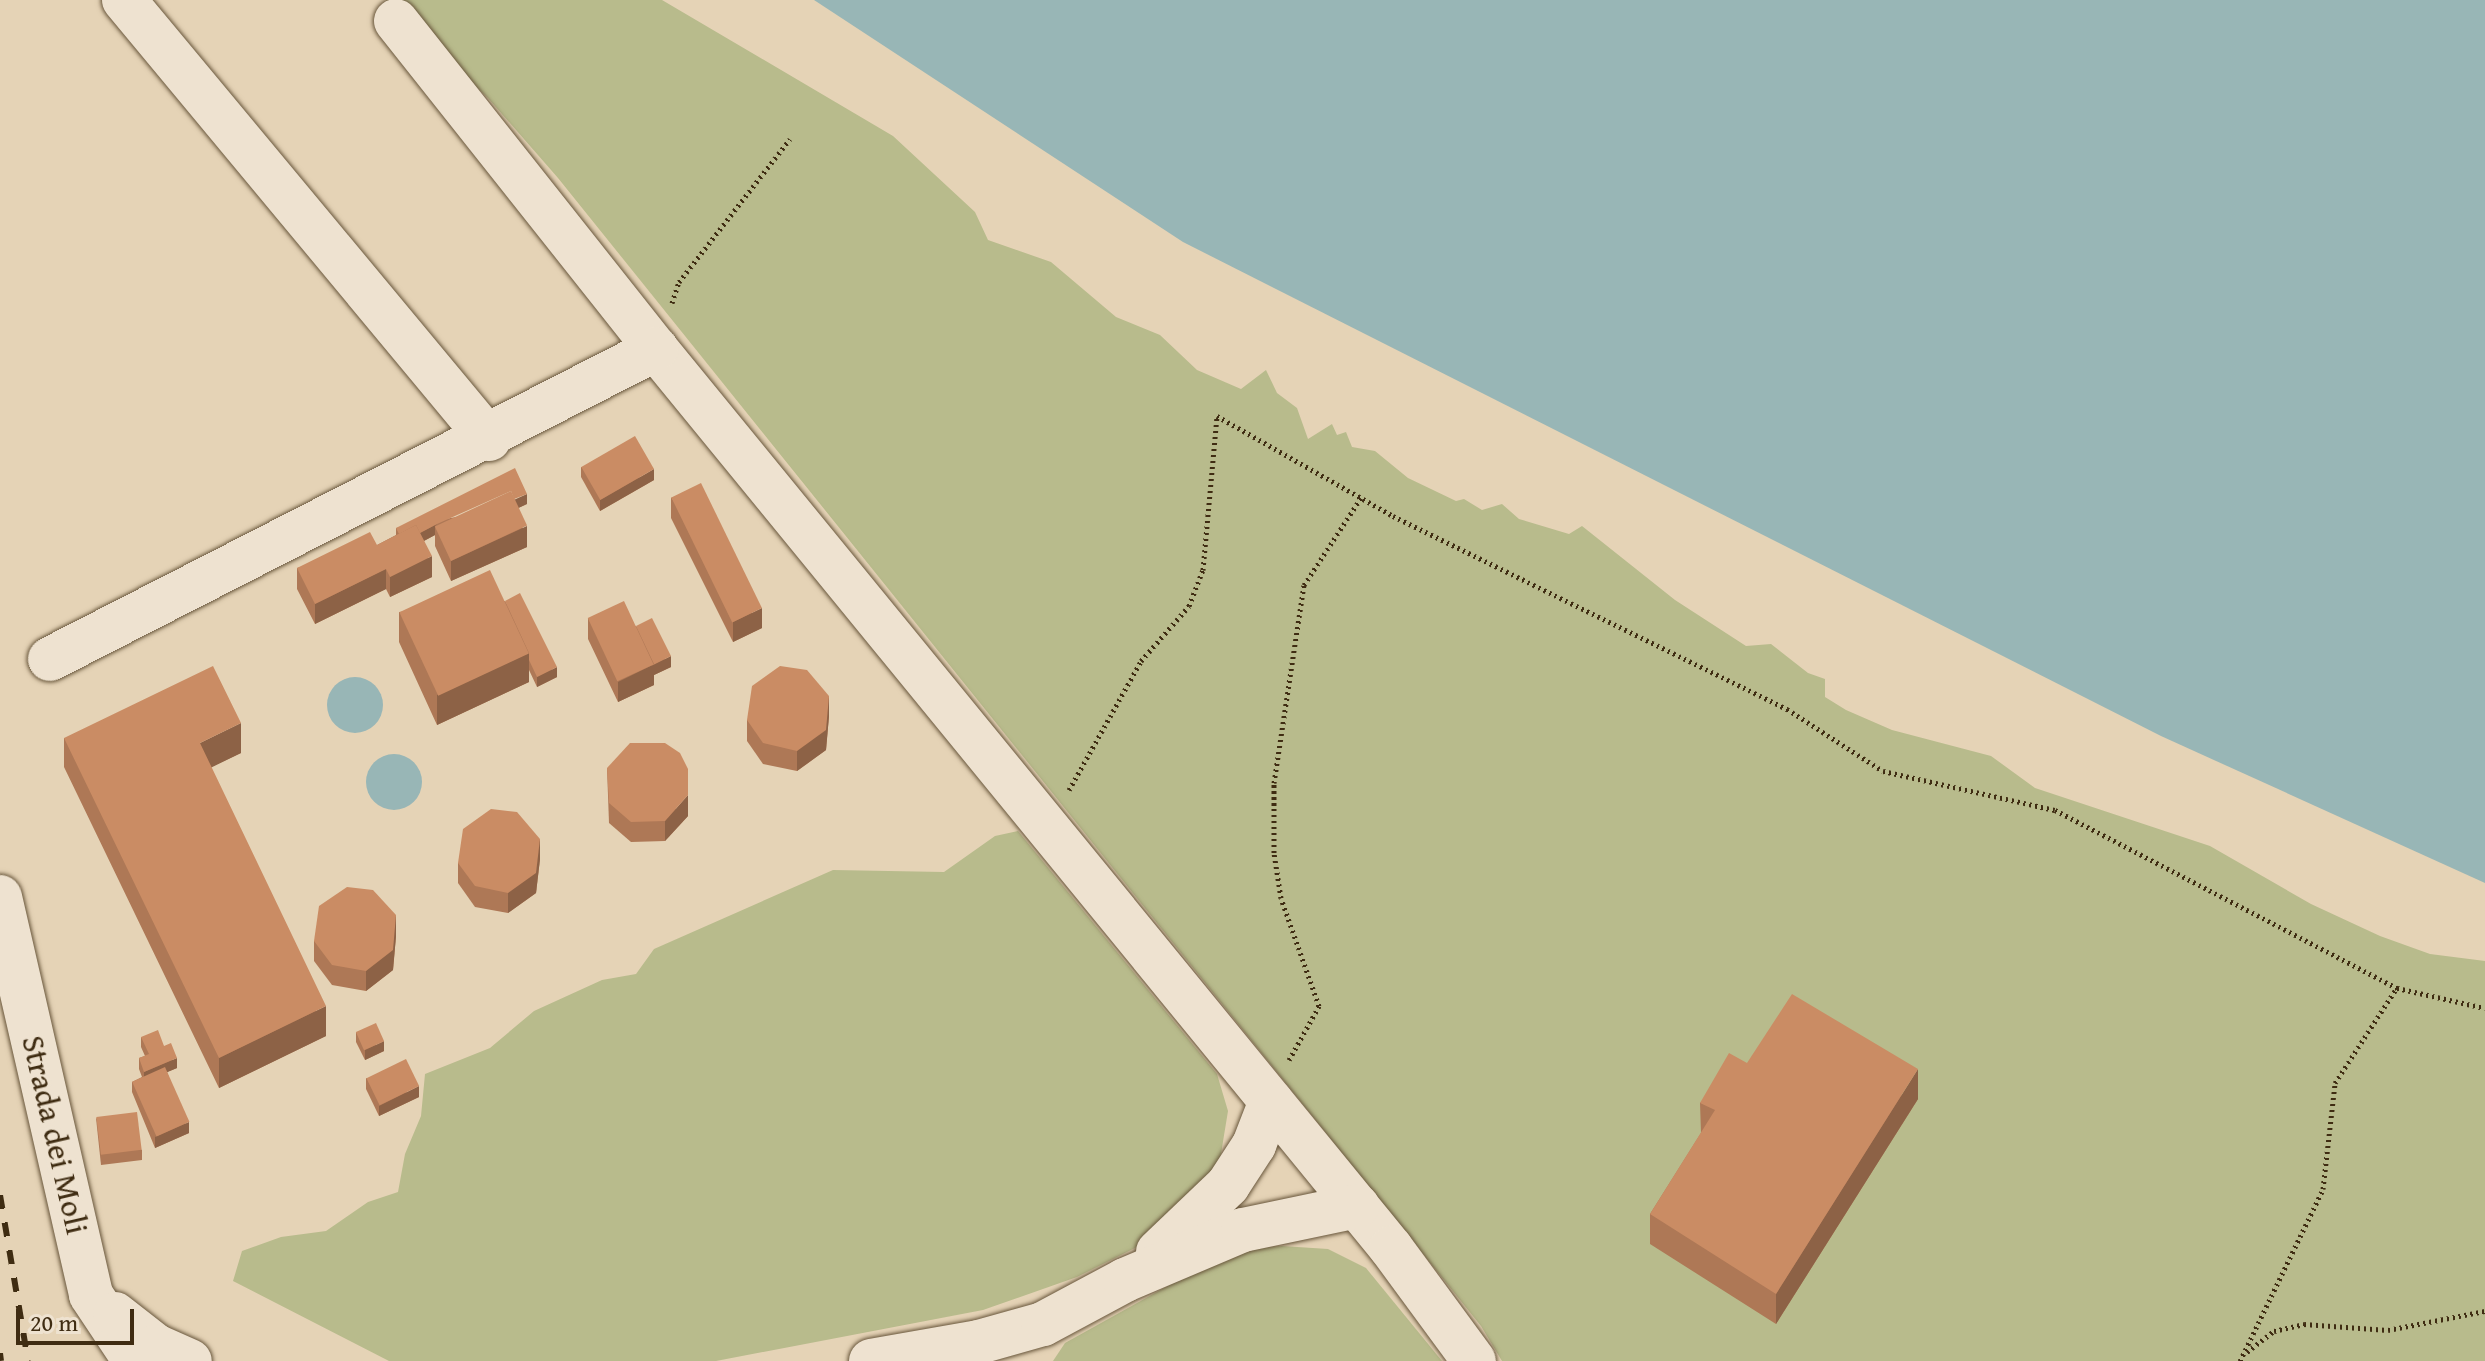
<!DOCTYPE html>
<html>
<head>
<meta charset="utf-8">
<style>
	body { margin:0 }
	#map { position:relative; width:2485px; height:1361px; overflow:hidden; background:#e5d3b6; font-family:"Gentium Book Plus",serif }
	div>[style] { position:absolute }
	.green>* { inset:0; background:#b8bb8c }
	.water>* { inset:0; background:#98b6b6 }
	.round { border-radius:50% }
	.path>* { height:5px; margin-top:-2.5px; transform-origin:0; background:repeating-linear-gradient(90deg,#3f2c12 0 2px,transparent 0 6px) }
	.roads { filter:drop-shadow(0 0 2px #68563b) drop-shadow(0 0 2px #68563b) }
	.minor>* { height:44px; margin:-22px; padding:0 22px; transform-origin:22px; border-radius:22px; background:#eee2d0 }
	.rail>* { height:6px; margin-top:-3px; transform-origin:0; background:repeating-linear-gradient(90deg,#3f2c12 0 14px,transparent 0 28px) }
	.wall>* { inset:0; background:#ae7856 }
	.shaded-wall>* { inset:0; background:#8d6246 }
	.building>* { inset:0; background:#ca8c64; transform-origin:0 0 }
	span { translate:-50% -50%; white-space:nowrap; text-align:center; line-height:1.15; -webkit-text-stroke:7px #eee2d0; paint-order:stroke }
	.street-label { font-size:32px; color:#3f2c12 }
	.scale { position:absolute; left:16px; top:1309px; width:118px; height:36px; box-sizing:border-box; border:4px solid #3f2c12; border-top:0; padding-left:10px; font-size:24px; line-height:28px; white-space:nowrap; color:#3f2c12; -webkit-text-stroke:6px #eee2d0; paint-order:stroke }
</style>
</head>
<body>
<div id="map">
	<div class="green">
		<div style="clip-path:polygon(386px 0,662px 0,893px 136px,975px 212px,988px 240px,1051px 262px,1116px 317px,1160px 335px,1197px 370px,1241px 389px,1266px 370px,1277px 393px,1297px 408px,1308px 439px,1332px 424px,1337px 435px,1346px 432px,1352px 447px,1375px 451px,1408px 478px,1456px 501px,1464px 499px,1482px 510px,1502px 504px,1519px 519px,1569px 534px,1582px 526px,1675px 600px,1746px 646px,1771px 644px,1808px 673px,1825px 679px,1825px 697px,1846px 710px,1892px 730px,1991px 756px,2035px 788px,2210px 846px,2311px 904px,2380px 936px,2430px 954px,2485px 961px,2485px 1361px,1502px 1361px,1481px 1326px,558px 178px,488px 98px)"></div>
		<div style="clip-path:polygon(1018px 831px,1217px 1074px,1228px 1111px,1219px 1166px,1155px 1238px,1077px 1277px,983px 1310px,716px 1361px,389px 1361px,233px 1281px,242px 1251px,281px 1237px,326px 1231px,368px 1202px,398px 1192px,405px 1154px,421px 1116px,425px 1074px,490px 1048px,534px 1011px,602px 980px,636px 974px,654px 949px,833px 870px,944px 872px,995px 836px)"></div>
		<div style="clip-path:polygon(1282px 1246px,1328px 1249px,1366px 1268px,1442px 1361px,1053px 1361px,1065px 1343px,1236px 1248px)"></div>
	</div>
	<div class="water">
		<div style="clip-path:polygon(814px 0,2485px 0,2485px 883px,2161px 736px,1183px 242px)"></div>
		<div class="round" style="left:327px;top:677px;width:56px;height:56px"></div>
		<div class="round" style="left:366px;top:754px;width:56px;height:56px"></div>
	</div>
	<div class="path">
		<div style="left:672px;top:303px;width:22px;rotate:-72deg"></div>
		<div style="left:679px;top:282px;width:181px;rotate:-52.2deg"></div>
		<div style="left:1069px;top:790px;width:148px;rotate:-60.8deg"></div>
		<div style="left:1141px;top:661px;width:73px;rotate:-48.9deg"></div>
		<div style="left:1189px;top:606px;width:39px;rotate:-69deg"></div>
		<div style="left:1203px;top:570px;width:155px;rotate:-84.8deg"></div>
		<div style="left:1217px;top:416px;width:202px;rotate:29.6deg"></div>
		<div style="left:1393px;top:516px;width:439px;rotate:26.1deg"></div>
		<div style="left:1787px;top:709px;width:114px;rotate:32.9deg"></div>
		<div style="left:1883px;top:771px;width:176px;rotate:12.8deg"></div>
		<div style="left:2055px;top:810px;width:386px;rotate:27.5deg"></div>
		<div style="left:2397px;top:988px;width:90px;rotate:12.8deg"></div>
		<div style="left:1289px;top:1060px;width:62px;rotate:-60.9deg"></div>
		<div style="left:1319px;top:1006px;width:114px;rotate:-109.4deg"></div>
		<div style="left:1281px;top:898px;width:46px;rotate:-98.8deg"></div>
		<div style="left:1274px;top:853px;width:70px;rotate:-90deg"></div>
		<div style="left:1274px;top:783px;width:200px;rotate:-81.4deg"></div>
		<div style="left:1304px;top:585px;width:104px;rotate:-56.8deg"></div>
		<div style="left:2247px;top:1352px;width:34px;rotate:-38deg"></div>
		<div style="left:2274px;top:1331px;width:31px;rotate:-13deg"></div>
		<div style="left:2304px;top:1324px;width:84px;rotate:4.1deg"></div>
		<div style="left:2388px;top:1330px;width:99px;rotate:-11.1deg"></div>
		<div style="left:2240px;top:1361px;width:191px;rotate:-64.2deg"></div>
		<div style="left:2323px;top:1189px;width:107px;rotate:-83.5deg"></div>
		<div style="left:2335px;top:1083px;width:112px;rotate:-57deg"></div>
	</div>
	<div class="roads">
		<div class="minor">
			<div style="left:124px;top:0;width:571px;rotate:50.26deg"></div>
			<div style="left:396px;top:21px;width:419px;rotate:51.6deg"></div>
			<div style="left:656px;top:349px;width:1161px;rotate:50.73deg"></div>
			<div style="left:1391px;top:1248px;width:140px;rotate:53.7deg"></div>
			<div style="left:50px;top:659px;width:681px;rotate:-27.09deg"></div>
			<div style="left:0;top:897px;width:408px;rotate:77.1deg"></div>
			<div style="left:91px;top:1295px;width:79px;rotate:56.3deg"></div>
			<div style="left:1158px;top:1252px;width:97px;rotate:-43.7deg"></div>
			<div style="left:1228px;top:1185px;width:48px;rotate:-57deg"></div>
			<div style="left:1254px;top:1145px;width:47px;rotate:-68.9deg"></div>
			<div style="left:115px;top:1314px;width:52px;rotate:38deg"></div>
			<div style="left:156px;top:1346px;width:37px;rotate:24deg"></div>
			<div style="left:871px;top:1361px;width:110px;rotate:-10deg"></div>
			<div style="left:979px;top:1342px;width:66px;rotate:-15.7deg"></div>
			<div style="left:1043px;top:1324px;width:93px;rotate:-28.2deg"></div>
			<div style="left:1125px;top:1280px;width:128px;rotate:-23deg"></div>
			<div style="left:1243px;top:1230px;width:117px;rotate:-11.8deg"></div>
		</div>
	</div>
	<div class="rail">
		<div style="left:0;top:1195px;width:168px;rotate:80.4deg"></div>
		<div style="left:0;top:1353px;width:8px;rotate:83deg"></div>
	</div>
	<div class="wall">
		<div style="clip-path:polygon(581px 467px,654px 480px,600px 511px,581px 477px)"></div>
		<div style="clip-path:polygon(671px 497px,762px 628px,733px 642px,671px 518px)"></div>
		<div style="clip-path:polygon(527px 504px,518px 508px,527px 547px,451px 581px,435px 546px,435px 535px,424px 541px,432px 577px,390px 597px,386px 589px,315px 624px,297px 589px,297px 568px,377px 545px,396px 535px,396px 528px)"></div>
		<div style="clip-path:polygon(505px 601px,557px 677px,537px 687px,529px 670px,529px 682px,437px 725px,399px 642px,399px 612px)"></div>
		<div style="clip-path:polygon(588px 618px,636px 626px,671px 667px,654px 675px,654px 685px,618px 702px,588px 639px)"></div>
		<div style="clip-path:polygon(829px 716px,826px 750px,797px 771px,763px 764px,747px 741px,747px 720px)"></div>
		<div style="clip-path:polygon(64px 738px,241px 753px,211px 767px,326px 1036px,219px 1088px,64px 767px)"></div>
		<div style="clip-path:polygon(607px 768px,688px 816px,665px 841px,631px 842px,609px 823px)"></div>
		<div style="clip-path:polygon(540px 859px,536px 893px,508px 913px,475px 907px,458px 883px,458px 863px)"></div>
		<div style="clip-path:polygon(396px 936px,393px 970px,366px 991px,332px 985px,314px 961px,314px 941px)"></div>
		<div style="clip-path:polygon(356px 1032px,384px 1051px,365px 1060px,356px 1042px)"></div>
		<div style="clip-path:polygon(141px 1037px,164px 1046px,177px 1068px,167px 1072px,189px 1133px,155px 1148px,132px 1092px,132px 1082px,142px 1077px,139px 1069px,139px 1058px,145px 1056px,141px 1047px)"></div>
		<div style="clip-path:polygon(1747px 1063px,1918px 1099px,1776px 1324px,1650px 1244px,1650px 1214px,1701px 1133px,1700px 1103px)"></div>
		<div style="clip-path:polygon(366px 1078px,419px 1097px,379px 1116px,366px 1089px)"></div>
		<div style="clip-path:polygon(96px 1118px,142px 1150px,142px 1160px,101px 1165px)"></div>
	</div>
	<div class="shaded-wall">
		<div style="clip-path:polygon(654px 469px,654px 480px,600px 511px,600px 500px)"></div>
		<div style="clip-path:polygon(527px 494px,527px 504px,443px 543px,441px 533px)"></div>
		<div style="clip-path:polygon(437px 524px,435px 526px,435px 535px,403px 552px,403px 542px)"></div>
		<div style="clip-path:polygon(527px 526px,527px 547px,451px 581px,451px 561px)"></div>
		<div style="clip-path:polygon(432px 556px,432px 577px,390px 597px,390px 577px)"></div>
		<div style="clip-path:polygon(386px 569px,386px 589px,315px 624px,315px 604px)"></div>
		<div style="clip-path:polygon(762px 608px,762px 628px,733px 642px,733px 622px)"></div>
		<div style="clip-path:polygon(529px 653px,529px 682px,437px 725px,437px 695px)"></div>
		<div style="clip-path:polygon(671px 656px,671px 667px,654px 675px,654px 685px,618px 702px,618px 682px)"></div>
		<div style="clip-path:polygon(557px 667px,557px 677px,537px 687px,537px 677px)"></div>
		<div style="clip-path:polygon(829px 696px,829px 716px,826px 750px,797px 771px,797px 751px)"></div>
		<div style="clip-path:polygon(241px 723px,241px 753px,200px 773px,200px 743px)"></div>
		<div style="clip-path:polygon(688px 795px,688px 816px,665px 841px,665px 821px)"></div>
		<div style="clip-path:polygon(540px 839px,540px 859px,536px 893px,508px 913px,508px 893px)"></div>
		<div style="clip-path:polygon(396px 915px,396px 936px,393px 970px,366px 991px,366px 971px)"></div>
		<div style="clip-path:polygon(326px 1006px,326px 1036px,219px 1088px,219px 1058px)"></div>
		<div style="clip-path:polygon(384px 1041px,384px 1051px,365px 1060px,365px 1050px)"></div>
		<div style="clip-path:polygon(177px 1058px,177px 1068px,144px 1082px,144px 1072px)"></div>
		<div style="clip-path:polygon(1918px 1069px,1918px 1099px,1776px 1324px,1776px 1294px)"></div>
		<div style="clip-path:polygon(419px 1086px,419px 1097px,379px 1116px,379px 1106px)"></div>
		<div style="clip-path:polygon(189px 1122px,189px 1133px,155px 1148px,155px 1137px)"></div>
	</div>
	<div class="building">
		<div style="left:635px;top:436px;width:38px;height:62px;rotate:60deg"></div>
		<div style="clip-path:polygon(515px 468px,527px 494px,514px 499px,511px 491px,437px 524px,420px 533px,416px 525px,399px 534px,396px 528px)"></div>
		<div style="left:701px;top:483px;width:139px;height:33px;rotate:64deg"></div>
		<div style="left:511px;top:491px;width:38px;height:84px;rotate:65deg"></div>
		<div style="clip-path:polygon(416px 525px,432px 556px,390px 577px,386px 569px,315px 604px,297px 568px,370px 532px,377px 545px)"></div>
		<div style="left:490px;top:570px;width:92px;height:100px;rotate:65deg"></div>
		<div style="clip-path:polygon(520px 593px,557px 667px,537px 677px,529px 660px,529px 653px,505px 601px)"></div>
		<div style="left:624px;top:601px;width:70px;height:40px;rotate:65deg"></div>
		<div style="clip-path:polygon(652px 618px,671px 656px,651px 666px,654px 664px,636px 626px)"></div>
		<div style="clip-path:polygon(213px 666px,241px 723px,200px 743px,326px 1006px,219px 1058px,64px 738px)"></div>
		<div style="clip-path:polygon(780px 666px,807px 670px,829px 696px,826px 730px,797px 751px,763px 743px,747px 720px,752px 686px)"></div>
		<div style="clip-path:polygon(630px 743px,665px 743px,680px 753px,688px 769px,688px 795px,665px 821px,631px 822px,609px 803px,607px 768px)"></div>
		<div style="clip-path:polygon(491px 809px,517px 812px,540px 839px,536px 873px,508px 893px,475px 886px,458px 863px,463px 829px)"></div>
		<div style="clip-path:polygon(347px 887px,373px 890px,396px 915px,393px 950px,366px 971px,332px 965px,314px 941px,319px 906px)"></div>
		<div style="clip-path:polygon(1792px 994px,1918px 1069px,1776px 1294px,1650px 1214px,1715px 1110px,1700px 1103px,1729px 1053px,1747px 1063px)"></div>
		<div style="left:376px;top:1023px;width:20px;height:22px;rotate:66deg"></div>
		<div style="clip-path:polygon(158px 1030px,164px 1046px,171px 1043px,177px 1058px,144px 1072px,139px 1058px,149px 1054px,141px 1037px)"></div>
		<div style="left:406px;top:1059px;width:30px;height:44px;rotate:64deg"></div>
		<div style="left:165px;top:1067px;width:60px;height:36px;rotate:66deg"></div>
		<div style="left:137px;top:1112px;width:38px;height:41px;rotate:83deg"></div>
	</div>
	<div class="street-label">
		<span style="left:55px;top:1135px;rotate:77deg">Strada dei Moli</span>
	</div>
	<div class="scale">20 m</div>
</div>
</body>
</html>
